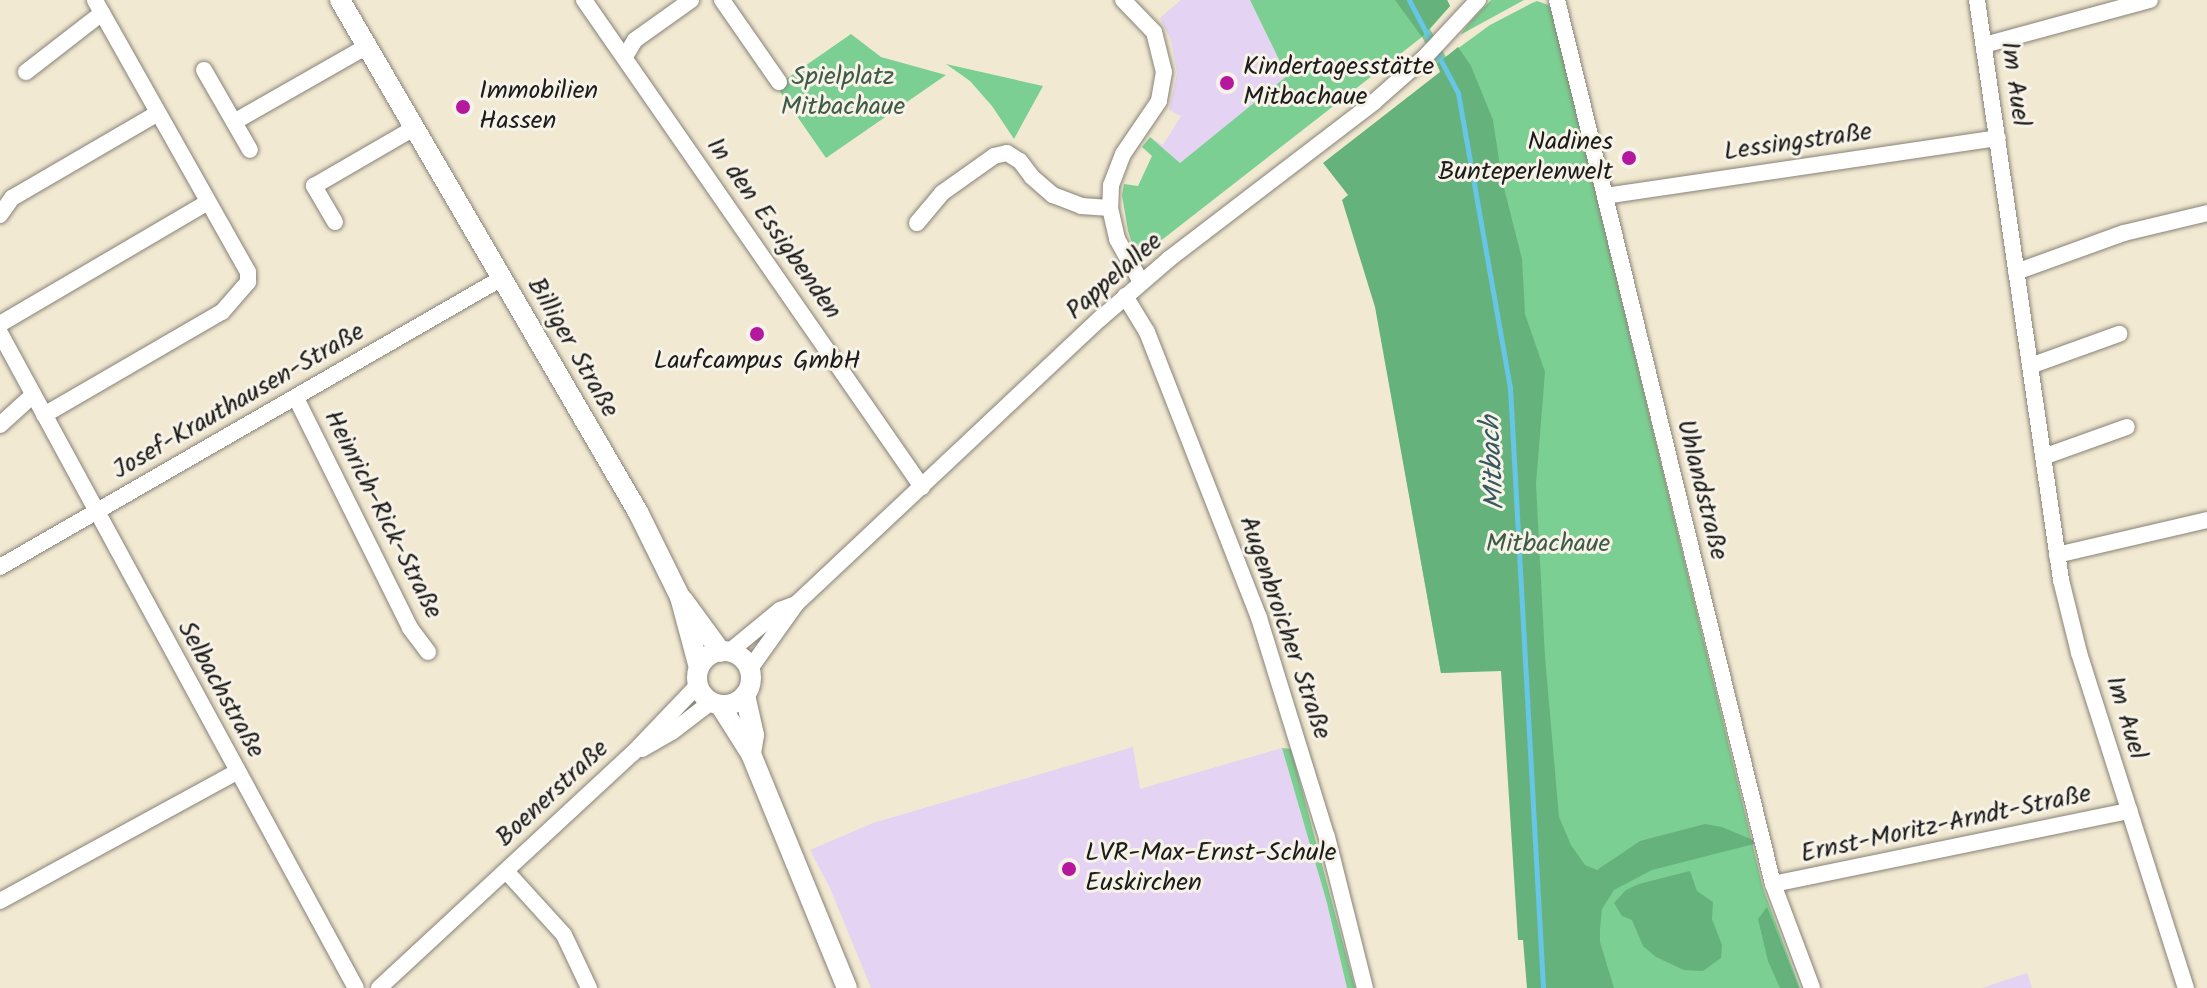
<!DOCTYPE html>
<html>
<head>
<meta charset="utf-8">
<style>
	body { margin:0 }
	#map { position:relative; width:2207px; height:988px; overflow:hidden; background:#f2e9d2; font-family:Kalam,sans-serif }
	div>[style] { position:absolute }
	.built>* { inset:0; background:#e4d3f2 }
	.green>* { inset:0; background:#7ccf92 }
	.forest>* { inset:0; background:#65b27c }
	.stream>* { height:5px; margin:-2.5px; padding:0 2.5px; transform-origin:2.5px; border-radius:2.5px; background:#67c6e5 }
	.roads { filter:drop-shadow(0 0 2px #878277) drop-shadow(0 0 2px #878277) }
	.minor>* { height:16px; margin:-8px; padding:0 8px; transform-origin:8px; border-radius:8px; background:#fff }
	.tertiary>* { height:20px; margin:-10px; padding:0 10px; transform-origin:10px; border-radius:10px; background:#fff }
	.tertiary>.ring { margin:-10px; padding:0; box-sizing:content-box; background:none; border:20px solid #fff; border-radius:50% }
	.dots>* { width:22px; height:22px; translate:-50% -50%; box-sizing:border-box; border:4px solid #f7f3e8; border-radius:50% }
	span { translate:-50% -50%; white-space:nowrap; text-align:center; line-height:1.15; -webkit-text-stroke:6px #f7f3e8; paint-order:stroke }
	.poi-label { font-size:26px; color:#1c1c1c }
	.left { translate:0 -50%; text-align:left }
	.right { translate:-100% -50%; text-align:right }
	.park-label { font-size:26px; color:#3e5b45 }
	.street-label { font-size:26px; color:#1c1c1c }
	.water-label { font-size:28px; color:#365862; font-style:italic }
</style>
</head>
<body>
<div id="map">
	<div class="built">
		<div style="clip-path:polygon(1181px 0,1250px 0,1287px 76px,1180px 163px,1150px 137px,1163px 145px,1181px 116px,1169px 110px,1177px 73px,1171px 40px,1160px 18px)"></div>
		<div style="clip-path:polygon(1133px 747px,1140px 789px,1282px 748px,1327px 902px,1347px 988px,871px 988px,830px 888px,810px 850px,873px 823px)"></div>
		<div style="clip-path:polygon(2027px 973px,2032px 988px,1982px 988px)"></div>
	</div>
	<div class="green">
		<div style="clip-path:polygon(1250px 0,1447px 0,1450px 6px,1430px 29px,1446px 57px,1490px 25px,1532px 3px,1537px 1px,1551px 6px,1763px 888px,1800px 988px,1533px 988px,1513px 669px,1441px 673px,1356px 197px,1330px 158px,1441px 72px,1422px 37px,1145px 253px,1133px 246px,1128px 231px,1122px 195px,1124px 184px,1138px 186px,1152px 156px,1142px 147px,1150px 137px,1180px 163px,1287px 76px)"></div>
		<div style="clip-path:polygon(1491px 0,1524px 0,1460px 35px,1471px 21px)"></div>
		<div style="clip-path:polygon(851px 34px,881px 57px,946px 75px,826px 158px,776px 86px)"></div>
		<div style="clip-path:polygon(946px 64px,1043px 86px,1014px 139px,992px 106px,970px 81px)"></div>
		<div style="clip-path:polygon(1282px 748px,1291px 749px,1355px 988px,1347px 988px,1327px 903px)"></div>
	</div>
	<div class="forest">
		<div style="clip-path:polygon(1395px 0,1447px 0,1450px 6px,1422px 37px)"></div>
		<div style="clip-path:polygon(1458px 47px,1471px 66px,1493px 120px,1502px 180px,1522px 259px,1525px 314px,1545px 372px,1536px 484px,1545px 657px,1559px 817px,1571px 845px,1585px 865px,1597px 870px,1640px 841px,1705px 824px,1722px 827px,1753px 840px,1754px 844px,1652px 870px,1614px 890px,1602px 909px,1600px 929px,1600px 942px,1614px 988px,1527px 988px,1523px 940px,1518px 940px,1501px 671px,1441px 673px,1375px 307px,1342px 200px,1348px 195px,1323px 163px,1440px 72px,1437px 64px)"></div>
		<div style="clip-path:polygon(1690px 871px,1697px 891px,1713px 902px,1712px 919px,1722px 945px,1721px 958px,1703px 971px,1684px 970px,1656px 957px,1643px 946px,1632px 920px,1622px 916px,1614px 903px,1626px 890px,1639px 884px)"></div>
		<div style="clip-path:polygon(1767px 907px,1769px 912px,1799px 988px,1780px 988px,1768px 961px,1758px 919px)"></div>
	</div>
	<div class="stream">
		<div style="left:1409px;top:0;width:105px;rotate:62.2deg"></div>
		<div style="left:1458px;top:93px;width:300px;rotate:80deg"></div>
		<div style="left:1510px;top:388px;width:601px;rotate:86.85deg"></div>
	</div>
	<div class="roads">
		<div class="minor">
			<div style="left:584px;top:0;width:593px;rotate:55.24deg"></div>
			<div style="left:722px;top:0;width:100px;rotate:55.2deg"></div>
			<div style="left:1123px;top:0;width:45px;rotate:45.9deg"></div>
			<div style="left:1154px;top:32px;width:41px;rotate:76deg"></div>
			<div style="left:1164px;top:72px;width:29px;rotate:100deg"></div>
			<div style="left:1159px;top:101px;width:64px;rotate:124.2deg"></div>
			<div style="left:1123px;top:154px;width:33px;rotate:111deg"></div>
			<div style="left:1111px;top:185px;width:23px;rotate:92deg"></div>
			<div style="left:1110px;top:208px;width:32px;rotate:77deg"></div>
			<div style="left:1117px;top:239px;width:49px;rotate:60.8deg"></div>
			<div style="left:1557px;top:0;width:910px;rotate:76.27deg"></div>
			<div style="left:1773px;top:884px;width:111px;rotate:69.4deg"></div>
			<div style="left:1977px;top:0;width:586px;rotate:81.76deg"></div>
			<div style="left:2061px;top:580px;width:75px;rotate:76.1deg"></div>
			<div style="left:2079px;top:653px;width:352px;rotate:72.3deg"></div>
			<div style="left:1984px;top:45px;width:172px;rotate:-15.2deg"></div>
			<div style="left:626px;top:55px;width:17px;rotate:-59deg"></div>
			<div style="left:635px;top:40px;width:69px;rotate:-35.5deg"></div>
			<div style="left:204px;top:70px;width:92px;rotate:60.1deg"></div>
			<div style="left:26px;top:72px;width:96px;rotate:-37.8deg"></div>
			<div style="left:234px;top:122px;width:153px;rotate:-29.7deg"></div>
			<div style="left:1605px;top:196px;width:397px;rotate:-8.4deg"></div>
			<div style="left:0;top:215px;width:21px;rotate:-55deg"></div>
			<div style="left:12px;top:198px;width:169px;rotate:-30.2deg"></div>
			<div style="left:335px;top:222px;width:42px;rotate:-120.3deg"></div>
			<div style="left:314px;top:186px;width:116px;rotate:-30.1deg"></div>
			<div style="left:917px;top:223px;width:39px;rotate:-50deg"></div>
			<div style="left:942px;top:193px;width:64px;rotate:-35.4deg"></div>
			<div style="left:994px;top:156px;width:13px;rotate:-13deg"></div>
			<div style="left:1007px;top:153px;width:15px;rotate:32deg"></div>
			<div style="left:1020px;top:161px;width:20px;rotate:53deg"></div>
			<div style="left:1032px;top:177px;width:28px;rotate:41deg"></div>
			<div style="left:1053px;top:195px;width:30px;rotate:21deg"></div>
			<div style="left:1081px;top:206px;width:29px;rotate:4deg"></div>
			<div style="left:2016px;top:272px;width:115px;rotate:-19.9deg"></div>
			<div style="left:2124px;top:233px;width:85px;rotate:-13.5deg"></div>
			<div style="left:1125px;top:296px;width:42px;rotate:58.6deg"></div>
			<div style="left:1147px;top:332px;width:307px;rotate:68.6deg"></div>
			<div style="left:1259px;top:618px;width:229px;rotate:72.8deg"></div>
			<div style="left:1327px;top:837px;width:156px;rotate:75.9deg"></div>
			<div style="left:0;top:324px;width:241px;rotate:-30.4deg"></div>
			<div style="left:0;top:333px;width:745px;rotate:61.48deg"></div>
			<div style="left:2030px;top:366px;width:95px;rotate:-19.8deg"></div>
			<div style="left:296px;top:398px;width:257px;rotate:63.6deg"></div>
			<div style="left:410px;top:628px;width:30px;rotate:53deg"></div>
			<div style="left:44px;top:415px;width:206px;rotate:-30.1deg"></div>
			<div style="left:222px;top:312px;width:40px;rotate:-49deg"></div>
			<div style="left:248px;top:282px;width:10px;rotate:-90deg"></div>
			<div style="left:248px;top:272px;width:312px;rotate:-119.4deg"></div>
			<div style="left:0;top:425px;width:45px;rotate:-42.3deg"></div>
			<div style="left:2043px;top:457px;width:89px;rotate:-19.7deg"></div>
			<div style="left:2057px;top:555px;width:154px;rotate:-13.1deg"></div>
			<div style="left:0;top:567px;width:579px;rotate:-29.93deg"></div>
			<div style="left:729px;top:652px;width:66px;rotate:-39.5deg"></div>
			<div style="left:780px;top:610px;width:17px;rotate:-21deg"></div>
			<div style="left:749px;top:670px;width:81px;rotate:-54.5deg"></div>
			<div style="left:796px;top:604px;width:418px;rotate:-43.2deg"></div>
			<div style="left:1101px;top:318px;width:90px;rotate:-40.9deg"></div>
			<div style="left:1169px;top:259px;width:258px;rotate:-37.4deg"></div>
			<div style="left:1374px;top:102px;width:68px;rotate:-41.4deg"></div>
			<div style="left:1425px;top:57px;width:78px;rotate:-47.1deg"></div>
			<div style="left:642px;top:749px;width:34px;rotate:-30deg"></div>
			<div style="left:672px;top:732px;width:49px;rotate:-37.6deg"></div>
			<div style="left:506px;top:871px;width:86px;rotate:47.8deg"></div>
			<div style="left:564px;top:935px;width:59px;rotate:64.7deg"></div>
			<div style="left:1773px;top:884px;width:364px;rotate:-11.6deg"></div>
			<div style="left:0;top:901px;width:270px;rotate:-28.6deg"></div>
			<div style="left:379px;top:988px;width:346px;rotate:-42.8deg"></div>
			<div style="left:633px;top:753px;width:94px;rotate:-46.3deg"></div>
		</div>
		<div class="tertiary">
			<div style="left:340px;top:0;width:592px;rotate:59.8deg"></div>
			<div style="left:638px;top:512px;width:95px;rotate:63.7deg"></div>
			<div style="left:680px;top:597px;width:73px;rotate:75deg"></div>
			<div style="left:683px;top:600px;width:64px;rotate:53.8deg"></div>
			<div class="ring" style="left:697px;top:651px;width:34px;height:34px"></div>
			<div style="left:745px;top:695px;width:41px;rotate:77.3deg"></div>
			<div style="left:754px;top:735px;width:19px;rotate:99deg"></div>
			<div style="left:720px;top:705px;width:58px;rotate:57.7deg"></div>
			<div style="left:751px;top:754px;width:253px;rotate:67.7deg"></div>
		</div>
	</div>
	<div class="dots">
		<div style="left:1227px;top:83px;background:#b5179e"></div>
		<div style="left:463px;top:107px;background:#b5179e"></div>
		<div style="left:1629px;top:158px;background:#b5179e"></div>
		<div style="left:757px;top:334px;background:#b5179e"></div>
		<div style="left:1069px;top:869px;background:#b5179e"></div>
	</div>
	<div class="poi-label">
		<span class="left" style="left:1243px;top:83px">Kindertagesstätte<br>Mitbachaue</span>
		<span class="left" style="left:479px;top:107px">Immobilien<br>Hassen</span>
		<span class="right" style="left:1613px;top:158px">Nadines<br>Bunteperlenwelt</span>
		<span style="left:757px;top:362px">Laufcampus GmbH</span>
		<span class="left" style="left:1085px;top:869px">LVR-Max-Ernst-Schule<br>Euskirchen</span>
	</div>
	<div class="park-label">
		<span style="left:843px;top:93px">Spielplatz<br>Mitbachaue</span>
		<span style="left:1548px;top:545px">Mitbachaue</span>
	</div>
	<div class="street-label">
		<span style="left:2014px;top:84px;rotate:82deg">Im Auel</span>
		<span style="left:1798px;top:143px;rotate:-8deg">Lessingstraße</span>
		<span style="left:773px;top:229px;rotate:55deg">In den Essigbenden</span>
		<span style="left:1115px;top:277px;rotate:-41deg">Pappelallee</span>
		<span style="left:572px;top:348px;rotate:60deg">Billiger Straße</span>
		<span style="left:239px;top:402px;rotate:-30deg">Josef-Krauthausen-Straße</span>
		<span style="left:1701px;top:490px;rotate:76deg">Uhlandstraße</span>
		<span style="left:382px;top:515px;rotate:63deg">Heinrich-Rick-Straße</span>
		<span style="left:1284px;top:628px;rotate:71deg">Augenbroicher Straße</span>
		<span style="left:220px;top:690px;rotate:61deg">Selbachstraße</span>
		<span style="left:2125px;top:718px;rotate:73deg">Im Auel</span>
		<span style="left:553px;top:794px;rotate:-43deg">Boenerstraße</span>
		<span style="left:1946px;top:825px;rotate:-12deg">Ernst-Moritz-Arndt-Straße</span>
	</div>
	<div class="water-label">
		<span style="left:1494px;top:463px;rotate:-93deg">Mitbach</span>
	</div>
</div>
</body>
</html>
